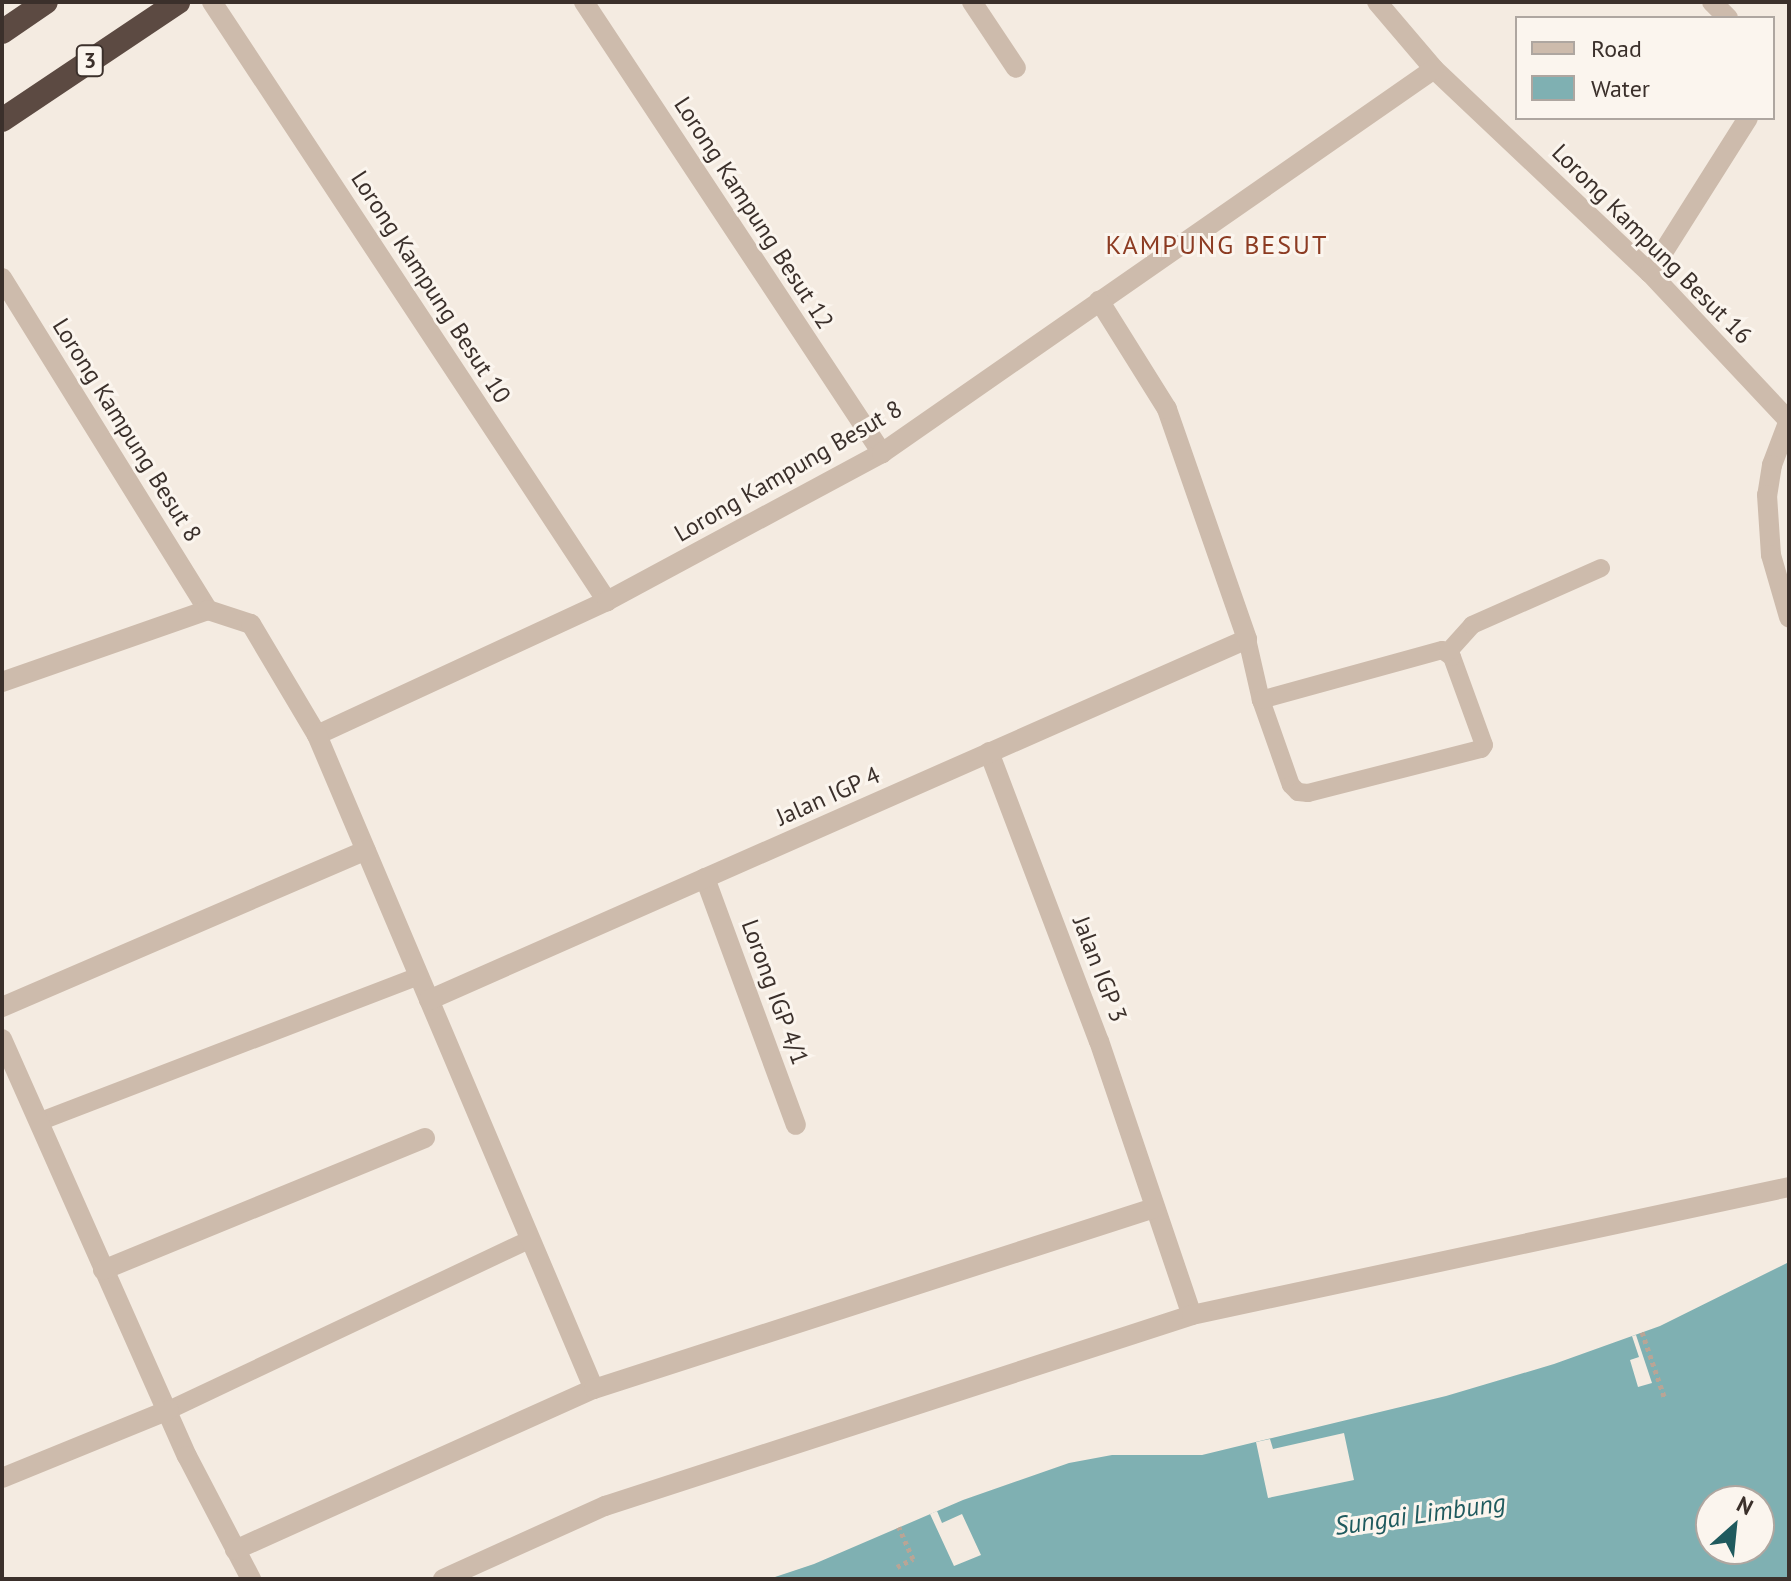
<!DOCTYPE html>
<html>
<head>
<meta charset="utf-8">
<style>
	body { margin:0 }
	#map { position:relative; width:1791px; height:1581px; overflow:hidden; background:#f4ebe1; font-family:"PT Sans",sans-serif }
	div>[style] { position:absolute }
	.water>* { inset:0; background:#7fb0b2 }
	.pier>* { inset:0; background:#f4ebe1 }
	.path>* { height:5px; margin-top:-2.5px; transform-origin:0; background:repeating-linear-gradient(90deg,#b9a596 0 4px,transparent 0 8px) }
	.lane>* { height:18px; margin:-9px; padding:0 9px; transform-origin:9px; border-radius:9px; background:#cdbbac }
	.street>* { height:20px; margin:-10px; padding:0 10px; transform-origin:10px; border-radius:10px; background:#cdbbac }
	.highway>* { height:24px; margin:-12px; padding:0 12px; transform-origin:12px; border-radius:12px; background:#5c4a42 }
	span { translate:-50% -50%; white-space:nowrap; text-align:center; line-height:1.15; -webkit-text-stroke:6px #fbf5ee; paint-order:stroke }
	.shield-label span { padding:2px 6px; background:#fbf5ee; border:2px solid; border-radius:6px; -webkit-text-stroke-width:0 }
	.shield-label { font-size:22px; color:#3b302b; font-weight:700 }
	.street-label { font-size:24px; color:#3b302b }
	.neighbourhood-label { font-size:26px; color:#8c3b22; letter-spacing:2px }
	.water-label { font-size:26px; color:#1f5a5e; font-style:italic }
	.frame { position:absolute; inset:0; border:4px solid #3b302b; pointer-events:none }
	.legend { position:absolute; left:1515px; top:16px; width:260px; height:104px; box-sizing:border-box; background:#fbf5ee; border:2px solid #aea6a0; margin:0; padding:10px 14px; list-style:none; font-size:24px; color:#3b302b }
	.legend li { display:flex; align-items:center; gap:16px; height:40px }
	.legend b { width:40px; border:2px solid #aea6a0 }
	.north { position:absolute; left:1695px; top:1485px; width:80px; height:80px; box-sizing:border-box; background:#fbf5ee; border:2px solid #aea6a0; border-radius:50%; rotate:27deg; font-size:22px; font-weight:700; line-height:32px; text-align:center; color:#3b302b }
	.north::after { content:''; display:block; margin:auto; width:28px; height:36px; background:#1f5a5e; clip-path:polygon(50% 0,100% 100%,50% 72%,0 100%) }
</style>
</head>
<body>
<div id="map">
	<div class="water">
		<div style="clip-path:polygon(evenodd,1789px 1262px,1789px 1579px,769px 1579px,814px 1564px,963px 1500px,1069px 1463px,1112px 1455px,1202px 1455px,1446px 1396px,1554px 1364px,1660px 1326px,1789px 1262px,1711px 1501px,1759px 1501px,1759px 1549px,1711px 1549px,1711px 1501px)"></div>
	</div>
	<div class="pier">
		<div style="clip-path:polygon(1636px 1335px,1652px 1383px,1638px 1387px,1630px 1360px,1639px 1357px,1632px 1336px)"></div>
		<div style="clip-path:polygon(1344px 1433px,1354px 1480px,1268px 1498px,1256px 1442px,1270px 1439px,1273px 1449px)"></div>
		<div style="clip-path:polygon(937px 1511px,942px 1523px,962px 1514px,981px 1555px,954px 1566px,930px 1514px)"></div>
	</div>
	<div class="path">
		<div style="left:1642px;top:1332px;width:71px;rotate:71.1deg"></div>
		<div style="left:897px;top:1567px;width:18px;rotate:-27deg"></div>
		<div style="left:913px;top:1559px;width:35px;rotate:-114deg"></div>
	</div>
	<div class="lane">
		<div style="left:1247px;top:639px;width:63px;rotate:77.1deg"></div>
		<div style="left:1261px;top:700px;width:90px;rotate:70.6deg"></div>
		<div style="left:1291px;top:785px;width:10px;rotate:45deg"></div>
		<div style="left:1298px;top:792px;width:10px;rotate:6deg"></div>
		<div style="left:1308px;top:793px;width:179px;rotate:-14.3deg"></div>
		<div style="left:1481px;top:749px;width:5px;rotate:-53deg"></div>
		<div style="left:1484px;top:745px;width:94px;rotate:-110deg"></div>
		<div style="left:1452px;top:657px;width:12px;rotate:-145deg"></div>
		<div style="left:1442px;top:650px;width:188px;rotate:164.6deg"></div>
		<div style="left:1448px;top:652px;width:36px;rotate:-48deg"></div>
		<div style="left:1472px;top:625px;width:141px;rotate:-23.8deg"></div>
		<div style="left:41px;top:1121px;width:405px;rotate:-21deg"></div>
		<div style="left:169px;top:1410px;width:400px;rotate:-25.3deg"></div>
	</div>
	<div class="street">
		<div style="left:212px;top:2px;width:718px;rotate:56.6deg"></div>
		<div style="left:584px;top:2px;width:541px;rotate:56.55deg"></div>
		<div style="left:972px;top:2px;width:79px;rotate:56.3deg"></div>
		<div style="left:1377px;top:2px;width:88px;rotate:49.6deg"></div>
		<div style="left:1434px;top:69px;width:297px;rotate:43.4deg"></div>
		<div style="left:1650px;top:273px;width:203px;rotate:46.8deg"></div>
		<div style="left:1712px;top:2px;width:23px;rotate:45deg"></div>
		<div style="left:1650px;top:273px;width:183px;rotate:-57.7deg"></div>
		<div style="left:2px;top:278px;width:391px;rotate:58.2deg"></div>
		<div style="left:1789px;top:420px;width:48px;rotate:110.7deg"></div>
		<div style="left:1772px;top:465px;width:30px;rotate:99deg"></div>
		<div style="left:1767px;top:495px;width:60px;rotate:86.2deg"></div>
		<div style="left:1771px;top:555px;width:65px;rotate:73.8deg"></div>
		<div style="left:2px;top:682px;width:218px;rotate:-19.3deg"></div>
		<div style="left:208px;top:610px;width:45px;rotate:18deg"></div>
		<div style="left:251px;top:624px;width:129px;rotate:59.3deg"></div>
		<div style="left:317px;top:735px;width:319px;rotate:-24.8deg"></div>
		<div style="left:607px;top:601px;width:312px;rotate:-28.3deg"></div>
		<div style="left:882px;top:453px;width:672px;rotate:-34.82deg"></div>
		<div style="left:317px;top:735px;width:710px;rotate:67.05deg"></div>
		<div style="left:989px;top:752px;width:309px;rotate:69.2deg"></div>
		<div style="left:1099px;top:1041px;width:289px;rotate:71.3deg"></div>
		<div style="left:705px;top:878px;width:263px;rotate:69.8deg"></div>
		<div style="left:429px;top:1000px;width:894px;rotate:-23.81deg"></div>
		<div style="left:1247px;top:639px;width:244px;rotate:-109.2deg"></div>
		<div style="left:1167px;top:409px;width:128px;rotate:-122deg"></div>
		<div style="left:2px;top:1007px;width:396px;rotate:-23.3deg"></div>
		<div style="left:2px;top:1039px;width:456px;rotate:66.1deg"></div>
		<div style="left:187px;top:1456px;width:139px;rotate:62.5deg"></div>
		<div style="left:103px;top:1270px;width:348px;rotate:-22.3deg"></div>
		<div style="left:2px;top:1478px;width:180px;rotate:-22.2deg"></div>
		<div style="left:235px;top:1550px;width:393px;rotate:-24.2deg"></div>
		<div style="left:594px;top:1389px;width:589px;rotate:-17.91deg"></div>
		<div style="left:443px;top:1579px;width:178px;rotate:-24.3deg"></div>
		<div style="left:605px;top:1506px;width:617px;rotate:-18.02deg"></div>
		<div style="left:1192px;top:1315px;width:611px;rotate:-12.1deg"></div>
	</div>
	<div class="highway">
		<div style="left:2px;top:32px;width:53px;rotate:-34.3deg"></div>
		<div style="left:2px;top:120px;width:212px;rotate:-33.8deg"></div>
	</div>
	<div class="shield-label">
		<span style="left:90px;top:61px">3</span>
	</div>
	<div class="street-label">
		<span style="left:754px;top:213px;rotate:57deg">Lorong Kampung Besut 12</span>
		<span style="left:1652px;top:244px;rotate:45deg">Lorong Kampung Besut 16</span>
		<span style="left:431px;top:287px;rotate:57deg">Lorong Kampung Besut 10</span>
		<span style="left:127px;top:430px;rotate:58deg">Lorong Kampung Besut 8</span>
		<span style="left:788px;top:471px;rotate:-30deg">Lorong Kampung Besut 8</span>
		<span style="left:828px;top:796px;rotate:-24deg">Jalan IGP 4</span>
		<span style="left:1100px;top:969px;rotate:69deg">Jalan IGP 3</span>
		<span style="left:775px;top:992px;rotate:70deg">Lorong IGP 4/1</span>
	</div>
	<div class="neighbourhood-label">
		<span style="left:1217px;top:245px">KAMPUNG BESUT</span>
	</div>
	<div class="water-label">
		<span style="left:1420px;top:1514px;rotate:-8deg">Sungai Limbung</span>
	</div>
	<div class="frame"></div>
	<ul class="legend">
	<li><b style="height:10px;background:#cdbbac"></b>Road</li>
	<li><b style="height:22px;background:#7fb0b2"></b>Water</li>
	</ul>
	<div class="north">N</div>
</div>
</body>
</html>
